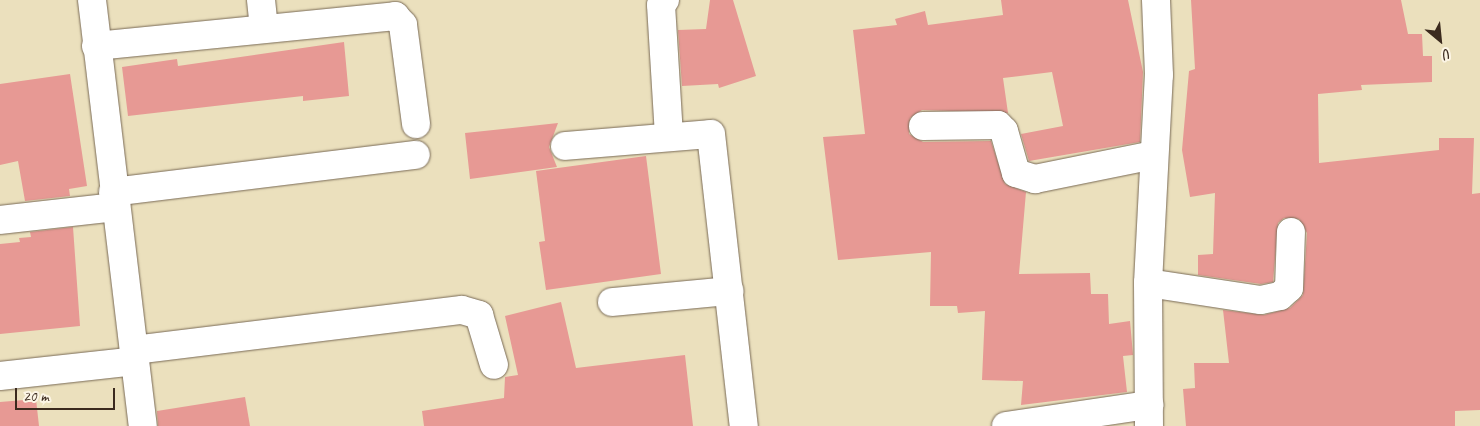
<!DOCTYPE html>
<html>
<head>
<meta charset="utf-8">
<style>
	body { margin:0 }
	#map { position:relative; width:1480px; height:426px; overflow:hidden; background:#ebe0bd; font-family:Caveat,sans-serif }
	div>[style] { position:absolute }
	.building>* { inset:0; background:#e79994 }
	.roads { filter:drop-shadow(0 0 1px #796a56) drop-shadow(0 0 1px #796a56) }
	.minor>* { height:28px; margin:-14px; padding:0 14px; transform-origin:14px; border-radius:14px; background:#fff }
	.tertiary>* { height:28px; margin:-14px; padding:0 14px; transform-origin:14px; border-radius:14px; background:#fff }
	span { translate:-50% -50%; white-space:nowrap; text-align:center; line-height:1.15; -webkit-text-stroke:5px #fcf5e5; paint-order:stroke }
	.north { position:absolute; left:1415px; top:15px; width:50px; height:50px; -webkit-text-stroke:4px #fcf5e5; paint-order:stroke; rotate:152deg; font-size:14px; font-weight:700; line-height:20px; text-align:center; color:#3b2a1e }
	.north::after { content:''; display:block; margin:auto; width:18px; height:22px; background:#3b2a1e; clip-path:polygon(50% 0,100% 100%,50% 72%,0 100%) }
	.scale { position:absolute; left:15px; top:388px; width:100px; height:22px; box-sizing:border-box; border:2px solid #3b2a1e; border-top:0; padding-left:6px; font-size:15px; line-height:18px; white-space:nowrap; color:#3b2a1e; -webkit-text-stroke:4px #fcf5e5; paint-order:stroke }
</style>
</head>
<body>
<div id="map">
	<div class="building">
		<div style="clip-path:polygon(710px 0,733px 0,756px 76px,719px 88px,718px 84px,682px 86px,678px 30px,706px 29px)"></div>
		<div style="clip-path:polygon(1001px 0,1128px 0,1143px 72px,1140px 142px,1029px 161px,1021px 134px,1063px 126px,1052px 72px,1003px 78px,1008px 113px,922px 110px,910px 118px,909px 134px,923px 142px,991px 141px,1005px 184px,1026px 192px,1019px 274px,1090px 273px,1091px 294px,1108px 294px,1109px 324px,1130px 321px,1133px 355px,1123px 356px,1127px 392px,1021px 405px,1023px 381px,982px 380px,985px 311px,958px 313px,957px 306px,930px 306px,931px 252px,838px 260px,823px 137px,865px 134px,853px 30px,897px 25px,895px 19px,925px 11px,928px 25px,1003px 15px)"></div>
		<div style="clip-path:polygon(1191px 0,1401px 0,1408px 34px,1422px 34px,1423px 56px,1432px 56px,1432px 82px,1361px 85px,1362px 90px,1318px 94px,1319px 163px,1439px 150px,1439px 138px,1474px 138px,1472px 194px,1480px 193px,1480px 410px,1455px 411px,1455px 426px,1186px 426px,1183px 389px,1195px 388px,1194px 363px,1229px 363px,1223px 310px,1264px 315px,1290px 308px,1303px 295px,1307px 233px,1299px 219px,1284px 218px,1278px 223px,1273px 282px,1261px 284px,1198px 275px,1198px 255px,1213px 254px,1215px 193px,1190px 197px,1182px 150px,1189px 71px,1195px 69px)"></div>
		<div style="clip-path:polygon(344px 42px,349px 96px,303px 101px,303px 96px,128px 116px,122px 67px,177px 59px,178px 66px)"></div>
		<div style="clip-path:polygon(70px 74px,87px 186px,69px 189px,70px 196px,25px 201px,18px 161px,0 165px,0 84px)"></div>
		<div style="clip-path:polygon(558px 123px,549px 147px,557px 167px,470px 179px,465px 133px)"></div>
		<div style="clip-path:polygon(646px 156px,661px 274px,546px 290px,539px 242px,545px 241px,536px 171px)"></div>
		<div style="clip-path:polygon(73px 227px,80px 326px,0 334px,0 244px,20px 242px,19px 238px,31px 237px,30px 232px)"></div>
		<div style="clip-path:polygon(561px 302px,576px 368px,685px 355px,693px 426px,424px 426px,422px 411px,504px 398px,505px 377px,518px 375px,505px 316px)"></div>
		<div style="clip-path:polygon(245px 397px,250px 426px,158px 426px,157px 411px)"></div>
		<div style="clip-path:polygon(36px 399px,39px 426px,0 426px,0 402px)"></div>
	</div>
	<div class="roads">
		<div class="minor">
			<div style="left:92px;top:0;width:429px;rotate:83.2deg"></div>
			<div style="left:261px;top:0;width:27px;rotate:84deg"></div>
			<div style="left:665px;top:0;width:6px;rotate:129deg"></div>
			<div style="left:661px;top:5px;width:132px;rotate:86.5deg"></div>
			<div style="left:96px;top:46px;width:301px;rotate:-5.7deg"></div>
			<div style="left:395px;top:16px;width:12px;rotate:48deg"></div>
			<div style="left:403px;top:25px;width:100px;rotate:82.5deg"></div>
			<div style="left:923px;top:126px;width:75px;rotate:-0.8deg"></div>
			<div style="left:998px;top:125px;width:8px;rotate:45deg"></div>
			<div style="left:1004px;top:131px;width:44px;rotate:74.1deg"></div>
			<div style="left:1016px;top:173px;width:20px;rotate:18deg"></div>
			<div style="left:1035px;top:179px;width:121px;rotate:-11.4deg"></div>
			<div style="left:565px;top:146px;width:146px;rotate:-4.7deg"></div>
			<div style="left:711px;top:134px;width:294px;rotate:83.6deg"></div>
			<div style="left:113px;top:192px;width:305px;rotate:-7deg"></div>
			<div style="left:0;top:220px;width:116px;rotate:-6.4deg"></div>
			<div style="left:1148px;top:283px;width:114px;rotate:8.6deg"></div>
			<div style="left:1261px;top:300px;width:19px;rotate:-12deg"></div>
			<div style="left:1280px;top:296px;width:12px;rotate:-42deg"></div>
			<div style="left:1289px;top:288px;width:56px;rotate:-88deg"></div>
			<div style="left:612px;top:302px;width:118px;rotate:-5.4deg"></div>
			<div style="left:134px;top:350px;width:330px;rotate:-7deg"></div>
			<div style="left:462px;top:310px;width:18px;rotate:16deg"></div>
			<div style="left:479px;top:315px;width:52px;rotate:73.3deg"></div>
			<div style="left:0;top:376px;width:136px;rotate:-6.3deg"></div>
			<div style="left:1006px;top:426px;width:145px;rotate:-8.4deg"></div>
		</div>
		<div class="tertiary">
			<div style="left:1149px;top:426px;width:143px;rotate:-90.4deg"></div>
			<div style="left:1148px;top:283px;width:208px;rotate:-87deg"></div>
			<div style="left:1159px;top:75px;width:75px;rotate:-92.3deg"></div>
		</div>
	</div>
	<div class="north">U</div>
	<div class="scale">20 m</div>
</div>
</body>
</html>
